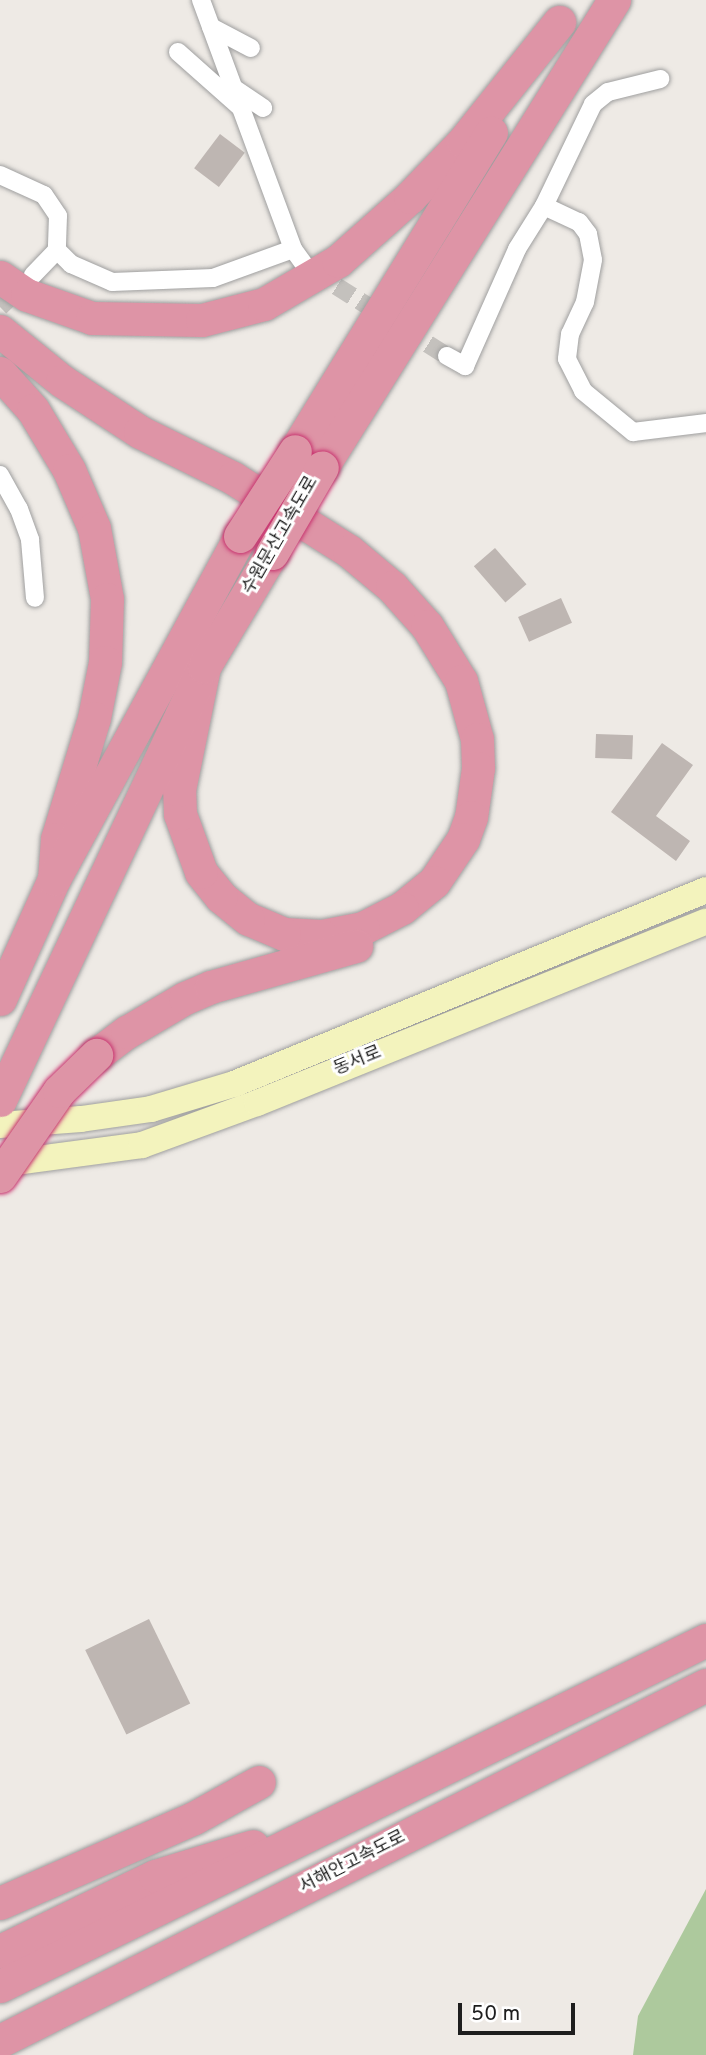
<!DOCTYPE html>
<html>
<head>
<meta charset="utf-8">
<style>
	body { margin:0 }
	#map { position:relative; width:706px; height:2055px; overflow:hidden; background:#eeeae5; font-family:Overpass,"Noto Sans KR",sans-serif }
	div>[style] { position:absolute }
	.forest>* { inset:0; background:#adc99d }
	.building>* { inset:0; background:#beb6b2; transform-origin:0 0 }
	.street-tunnel>* { height:18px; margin-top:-9px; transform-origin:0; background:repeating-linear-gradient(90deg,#c4c1bd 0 18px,transparent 0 27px) }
	.roads { filter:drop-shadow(0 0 2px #9f9f9f) drop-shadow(0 0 2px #9f9f9f) }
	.street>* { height:18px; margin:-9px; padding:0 9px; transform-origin:9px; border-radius:9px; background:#fff }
	.secondary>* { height:26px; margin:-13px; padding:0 13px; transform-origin:13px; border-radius:13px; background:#f3f3bd }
	.highway>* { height:33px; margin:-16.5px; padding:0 16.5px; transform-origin:16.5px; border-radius:16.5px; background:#de94a6 }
	.bridges { filter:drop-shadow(0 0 2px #c83570) drop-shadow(0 0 2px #c83570) }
	.highway-bridge>* { height:33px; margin:-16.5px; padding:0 16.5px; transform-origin:16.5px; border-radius:16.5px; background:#de94a6 }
	span { translate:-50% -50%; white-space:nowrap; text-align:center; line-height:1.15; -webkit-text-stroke:6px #fff; paint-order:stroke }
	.street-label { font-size:18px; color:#1e1e1e }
	.scale { position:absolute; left:458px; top:2003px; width:117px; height:32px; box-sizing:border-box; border:4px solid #1e1e1e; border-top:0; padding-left:9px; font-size:21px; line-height:24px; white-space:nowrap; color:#1e1e1e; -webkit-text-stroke:5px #fff; paint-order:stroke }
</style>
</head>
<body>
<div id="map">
	<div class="forest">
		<div style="clip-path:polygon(706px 1889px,706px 2055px,633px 2055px,638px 2016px)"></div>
	</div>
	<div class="building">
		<div style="left:220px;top:134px;width:31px;height:43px;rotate:37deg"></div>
		<div style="left:495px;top:548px;width:48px;height:28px;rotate:49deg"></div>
		<div style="left:561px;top:598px;width:27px;height:47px;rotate:66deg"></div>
		<div style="left:596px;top:734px;width:37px;height:24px;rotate:2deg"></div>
		<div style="clip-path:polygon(662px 743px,693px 765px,656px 816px,690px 841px,676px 861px,611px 812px)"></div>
		<div style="left:149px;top:1619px;width:94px;height:71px;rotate:64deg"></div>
	</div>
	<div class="street-tunnel">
		<div style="left:314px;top:272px;width:157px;rotate:32.3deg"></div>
		<div style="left:0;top:307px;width:32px;rotate:-44deg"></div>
	</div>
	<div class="roads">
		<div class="street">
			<div style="left:201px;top:0;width:265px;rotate:69.7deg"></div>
			<div style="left:211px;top:27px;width:45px;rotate:27.7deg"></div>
			<div style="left:178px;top:52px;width:83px;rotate:41.6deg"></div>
			<div style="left:235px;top:89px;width:34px;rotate:34deg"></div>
			<div style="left:0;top:175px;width:48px;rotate:24.4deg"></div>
			<div style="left:44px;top:195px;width:25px;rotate:56deg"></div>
			<div style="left:58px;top:216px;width:34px;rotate:92deg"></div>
			<div style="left:57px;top:250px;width:20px;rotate:45deg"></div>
			<div style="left:71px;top:264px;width:45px;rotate:23.7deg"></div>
			<div style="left:112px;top:282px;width:101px;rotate:-2.3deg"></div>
			<div style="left:213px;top:278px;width:85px;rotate:-19.9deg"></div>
			<div style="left:293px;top:249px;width:24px;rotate:54deg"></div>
			<div style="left:544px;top:206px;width:113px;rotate:-64.3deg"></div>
			<div style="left:593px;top:104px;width:19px;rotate:-39deg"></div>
			<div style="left:608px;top:92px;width:54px;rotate:-14deg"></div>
			<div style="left:33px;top:275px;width:35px;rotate:-46deg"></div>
			<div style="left:447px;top:356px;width:21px;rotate:29deg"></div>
			<div style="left:465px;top:366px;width:128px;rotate:-66deg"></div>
			<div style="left:517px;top:249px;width:51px;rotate:-57.9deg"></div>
			<div style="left:544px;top:206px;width:38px;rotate:25deg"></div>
			<div style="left:579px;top:222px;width:15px;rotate:53deg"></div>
			<div style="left:588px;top:234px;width:26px;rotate:79deg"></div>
			<div style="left:593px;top:260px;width:43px;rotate:100.8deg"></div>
			<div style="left:585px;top:302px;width:35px;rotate:115deg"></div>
			<div style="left:570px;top:334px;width:25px;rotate:97deg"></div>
			<div style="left:567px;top:359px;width:36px;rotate:63deg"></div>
			<div style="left:583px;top:391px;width:65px;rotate:39.4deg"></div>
			<div style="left:633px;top:432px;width:74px;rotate:-7deg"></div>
			<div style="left:0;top:475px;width:39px;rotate:61deg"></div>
			<div style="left:19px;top:509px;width:33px;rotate:70deg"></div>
			<div style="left:30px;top:540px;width:58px;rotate:85.1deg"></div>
		</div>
		<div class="secondary">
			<div style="left:0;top:1125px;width:81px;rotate:-4.2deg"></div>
			<div style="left:81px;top:1119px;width:71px;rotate:-8.1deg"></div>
			<div style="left:151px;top:1109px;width:87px;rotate:-16.8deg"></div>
			<div style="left:234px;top:1084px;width:510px;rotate:-22.34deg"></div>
			<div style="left:0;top:1164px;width:143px;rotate:-7.6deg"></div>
			<div style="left:142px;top:1145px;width:122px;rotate:-20.1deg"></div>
			<div style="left:257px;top:1103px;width:484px;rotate:-22deg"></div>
		</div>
		<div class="highway">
			<div style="left:0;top:277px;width:32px;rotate:34deg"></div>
			<div style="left:27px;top:295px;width:69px;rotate:19.5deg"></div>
			<div style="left:92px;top:318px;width:110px;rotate:1deg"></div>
			<div style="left:202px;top:320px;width:64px;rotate:-14.5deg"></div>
			<div style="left:264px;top:304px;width:86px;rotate:-30.2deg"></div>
			<div style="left:338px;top:261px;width:96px;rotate:-41.6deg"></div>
			<div style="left:410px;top:197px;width:76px;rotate:-46.1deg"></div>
			<div style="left:463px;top:142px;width:154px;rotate:-51.3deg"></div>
			<div style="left:0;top:331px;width:80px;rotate:38.9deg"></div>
			<div style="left:62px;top:381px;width:93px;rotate:33.2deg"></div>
			<div style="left:140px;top:432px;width:104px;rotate:26.3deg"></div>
			<div style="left:233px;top:478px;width:137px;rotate:32.2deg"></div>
			<div style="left:349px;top:551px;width:56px;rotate:39.9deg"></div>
			<div style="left:392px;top:587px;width:52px;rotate:48.1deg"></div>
			<div style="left:427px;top:626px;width:65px;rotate:58.3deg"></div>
			<div style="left:461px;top:681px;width:60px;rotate:74.6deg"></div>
			<div style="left:477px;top:739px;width:29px;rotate:88deg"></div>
			<div style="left:478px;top:768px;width:49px;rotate:98.1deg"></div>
			<div style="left:471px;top:817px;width:23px;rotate:110deg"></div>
			<div style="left:463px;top:839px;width:52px;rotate:124deg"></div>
			<div style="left:434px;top:882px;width:41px;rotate:140.9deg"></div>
			<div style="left:402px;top:908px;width:44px;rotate:152.9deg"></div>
			<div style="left:363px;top:928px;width:42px;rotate:169deg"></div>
			<div style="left:322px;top:936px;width:38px;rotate:-177deg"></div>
			<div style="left:284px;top:934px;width:39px;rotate:-157deg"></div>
			<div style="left:248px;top:919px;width:35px;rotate:-141deg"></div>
			<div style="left:221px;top:897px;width:32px;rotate:-129deg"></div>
			<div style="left:201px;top:872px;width:62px;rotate:-109.9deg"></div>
			<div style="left:180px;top:814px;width:24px;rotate:-92deg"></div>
			<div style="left:179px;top:790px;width:126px;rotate:-78.5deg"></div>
			<div style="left:0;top:373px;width:50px;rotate:48.3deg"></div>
			<div style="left:33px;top:410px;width:70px;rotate:59deg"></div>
			<div style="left:69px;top:470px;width:63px;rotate:66.7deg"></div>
			<div style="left:94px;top:528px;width:72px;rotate:79.6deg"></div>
			<div style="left:107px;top:599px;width:63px;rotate:91.8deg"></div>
			<div style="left:105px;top:662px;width:57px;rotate:101.1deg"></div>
			<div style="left:94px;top:718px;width:127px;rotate:107deg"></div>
			<div style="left:57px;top:839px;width:40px;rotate:94.3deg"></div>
			<div style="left:295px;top:451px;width:374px;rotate:-58.4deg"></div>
			<div style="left:322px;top:467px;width:551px;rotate:-57.98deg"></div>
			<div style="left:0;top:999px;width:132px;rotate:-65.8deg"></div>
			<div style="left:54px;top:879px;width:390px;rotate:-61.5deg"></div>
			<div style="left:96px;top:1055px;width:39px;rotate:-37deg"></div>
			<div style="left:127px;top:1032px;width:67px;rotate:-30.4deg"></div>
			<div style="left:185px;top:998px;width:28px;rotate:-23deg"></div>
			<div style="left:211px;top:987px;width:151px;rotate:-15.8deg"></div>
			<div style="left:0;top:1100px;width:479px;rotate:-64.8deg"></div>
			<div style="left:204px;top:667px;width:133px;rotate:-59.2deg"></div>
			<div style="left:0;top:1903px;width:212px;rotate:-23.7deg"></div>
			<div style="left:194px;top:1818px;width:74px;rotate:-29deg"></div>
			<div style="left:0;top:1951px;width:172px;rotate:-25.8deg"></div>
			<div style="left:155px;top:1876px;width:102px;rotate:-17deg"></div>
			<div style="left:0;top:1986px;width:786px;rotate:-26.11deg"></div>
			<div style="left:0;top:2041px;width:791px;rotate:-26.76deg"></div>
		</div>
	</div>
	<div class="bridges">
		<div class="highway-bridge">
			<div style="left:240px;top:536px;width:101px;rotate:-57.1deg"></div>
			<div style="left:272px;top:553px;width:99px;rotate:-59.8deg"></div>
			<div style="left:0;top:1176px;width:103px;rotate:-55.2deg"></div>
			<div style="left:59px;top:1091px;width:52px;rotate:-44.2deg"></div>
		</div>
	</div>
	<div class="street-label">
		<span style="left:281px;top:536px;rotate:-60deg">수원문산고속도로</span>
		<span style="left:358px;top:1062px;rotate:-22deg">동서로</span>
		<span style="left:353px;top:1863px;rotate:-27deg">서해안고속도로</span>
	</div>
	<div class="scale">50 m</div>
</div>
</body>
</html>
